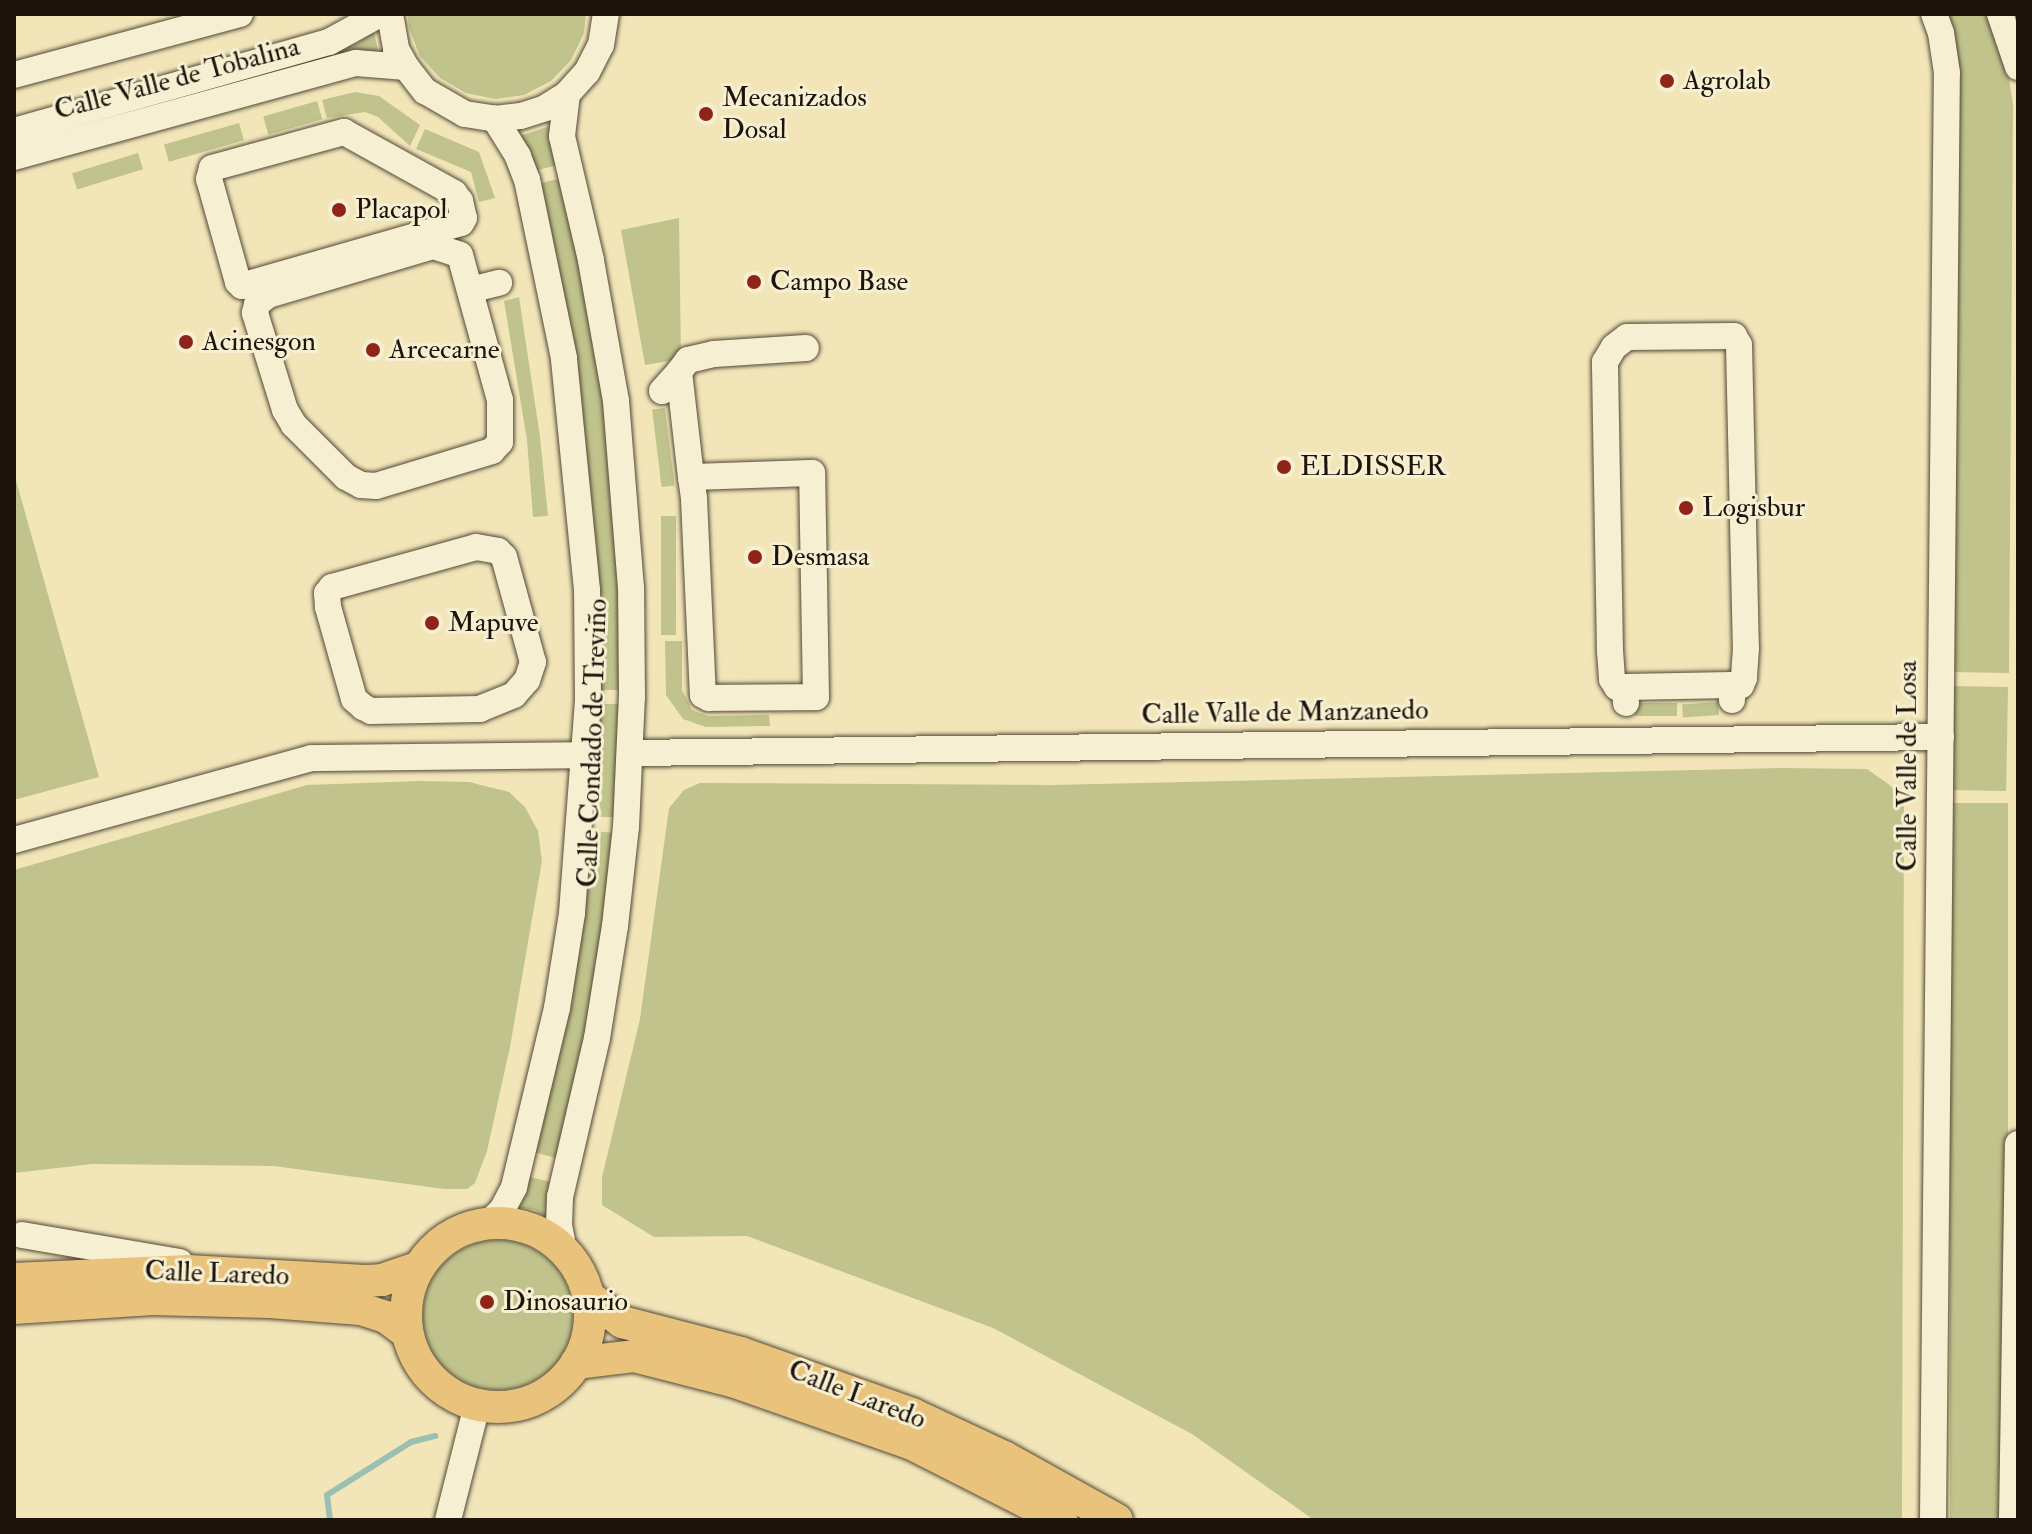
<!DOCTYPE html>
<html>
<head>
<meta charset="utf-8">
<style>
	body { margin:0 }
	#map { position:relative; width:2032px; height:1534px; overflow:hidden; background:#f2e6b9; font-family:"IM FELL Double Pica",serif }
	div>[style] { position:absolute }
	.green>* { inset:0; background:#c0c38b; transform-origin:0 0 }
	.round { border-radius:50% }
	.stream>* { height:6px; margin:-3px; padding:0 3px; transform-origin:3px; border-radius:3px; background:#9bbfb1 }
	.roads { filter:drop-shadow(0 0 2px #524837) drop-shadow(0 0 2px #524837) }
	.minor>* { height:26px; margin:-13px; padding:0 13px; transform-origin:13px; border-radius:13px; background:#f7efd2 }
	.major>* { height:32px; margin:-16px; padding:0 16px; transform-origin:16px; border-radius:16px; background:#e9c37c }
	.major>.ring { margin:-16px; padding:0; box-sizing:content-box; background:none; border:32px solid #e9c37c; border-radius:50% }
	.dots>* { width:22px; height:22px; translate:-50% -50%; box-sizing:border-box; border:4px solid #f7efd2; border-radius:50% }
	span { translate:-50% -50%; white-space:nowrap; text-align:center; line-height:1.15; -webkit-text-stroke:6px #f7efd2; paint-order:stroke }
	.street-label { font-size:28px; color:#1d140c }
	.poi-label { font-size:28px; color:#1d140c }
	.left { translate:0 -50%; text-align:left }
	.frame { position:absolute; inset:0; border:16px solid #1d140c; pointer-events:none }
</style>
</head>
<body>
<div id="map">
	<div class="green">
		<div style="clip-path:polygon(408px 14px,586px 14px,584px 33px,571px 60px,551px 81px,524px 95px,495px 99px,466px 93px,440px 78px,420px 56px,409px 28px)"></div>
		<div style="clip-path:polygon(1945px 14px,1986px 14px,2008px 71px,2013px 105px,2009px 673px,1951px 672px)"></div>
		<div style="clip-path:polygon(374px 32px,378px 51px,341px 57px,339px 50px,354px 45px)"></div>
		<div style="clip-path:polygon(355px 92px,379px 96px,420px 125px,410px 146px,378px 117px,365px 112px,327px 118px,322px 100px)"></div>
		<div style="left:317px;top:101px;width:19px;height:56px;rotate:74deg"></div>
		<div style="left:239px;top:123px;width:18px;height:78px;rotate:74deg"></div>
		<div style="clip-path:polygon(550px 126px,558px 165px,534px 171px,517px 137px)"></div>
		<div style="clip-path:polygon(425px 129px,479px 152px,495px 198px,479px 202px,471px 172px,416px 149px)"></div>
		<div style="left:138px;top:153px;width:17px;height:69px;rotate:73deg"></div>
		<div style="clip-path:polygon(561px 178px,583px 276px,612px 460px,623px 690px,597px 690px,592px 523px,581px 403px,538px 184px)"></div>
		<div style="clip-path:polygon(679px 218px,681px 359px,645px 365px,621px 230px)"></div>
		<div style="clip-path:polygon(519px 297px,540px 437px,548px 516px,533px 517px,527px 440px,504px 301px)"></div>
		<div style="left:665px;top:408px;width:78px;height:13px;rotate:83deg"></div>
		<div style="clip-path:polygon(14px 473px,99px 777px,14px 800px)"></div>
		<div style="left:661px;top:516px;width:15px;height:119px"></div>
		<div style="clip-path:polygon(665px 641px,682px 641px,682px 690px,692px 710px,708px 716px,769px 715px,770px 726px,706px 727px,683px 719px,666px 695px)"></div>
		<div style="left:1951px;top:686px;width:57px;height:104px;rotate:1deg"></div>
		<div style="left:1718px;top:702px;width:13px;height:36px;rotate:86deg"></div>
		<div style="left:1635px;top:703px;width:42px;height:13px"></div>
		<div style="left:597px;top:704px;width:25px;height:113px"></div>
		<div style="clip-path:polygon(1781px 768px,1867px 769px,1891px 786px,1904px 807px,1902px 1520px,1314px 1520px,1192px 1434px,993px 1328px,747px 1236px,654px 1237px,602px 1205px,602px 1177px,640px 1019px,669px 808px,684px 790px,700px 783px,1053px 785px)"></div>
		<div style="clip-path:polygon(419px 781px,469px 782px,509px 792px,525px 807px,538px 831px,542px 861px,510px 1047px,487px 1151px,475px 1183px,467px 1189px,444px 1189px,274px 1166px,92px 1164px,14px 1173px,14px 870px,307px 785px)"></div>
		<div style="left:1950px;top:803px;width:58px;height:717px"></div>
		<div style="clip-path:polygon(591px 831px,616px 833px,595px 995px,559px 1159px,534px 1152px)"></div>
		<div style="clip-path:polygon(529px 1177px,552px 1182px,549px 1219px,535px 1210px,518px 1207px)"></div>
		<div class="round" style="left:423px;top:1240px;width:150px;height:150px"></div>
	</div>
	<div class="stream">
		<div style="left:330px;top:1520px;width:25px;rotate:-97deg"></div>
		<div style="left:327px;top:1495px;width:99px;rotate:-32.2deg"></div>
		<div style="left:411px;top:1442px;width:25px;rotate:-14deg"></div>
	</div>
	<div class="roads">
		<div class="minor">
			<div style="left:390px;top:14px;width:36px;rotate:80deg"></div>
			<div style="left:396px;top:49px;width:21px;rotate:61deg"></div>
			<div style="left:406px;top:67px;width:31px;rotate:52deg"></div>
			<div style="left:425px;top:91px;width:46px;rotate:29.9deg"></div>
			<div style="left:465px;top:114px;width:30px;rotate:9deg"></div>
			<div style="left:495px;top:119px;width:26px;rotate:-7deg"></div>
			<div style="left:521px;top:116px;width:25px;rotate:-18deg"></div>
			<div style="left:545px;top:108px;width:26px;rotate:-32deg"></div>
			<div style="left:567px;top:94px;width:30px;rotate:-48deg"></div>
			<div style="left:587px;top:72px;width:30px;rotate:-63deg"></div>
			<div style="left:601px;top:45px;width:31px;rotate:-81deg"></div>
			<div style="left:2000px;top:14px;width:56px;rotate:71.2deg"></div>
			<div style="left:14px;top:75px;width:234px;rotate:-15.1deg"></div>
			<div style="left:14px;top:131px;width:327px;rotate:-15.8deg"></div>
			<div style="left:329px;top:42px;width:58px;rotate:-28.8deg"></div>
			<div style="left:344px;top:132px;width:126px;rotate:29deg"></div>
			<div style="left:454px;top:193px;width:10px;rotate:53deg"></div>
			<div style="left:460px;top:201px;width:17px;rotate:77deg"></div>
			<div style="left:464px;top:218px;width:6px;rotate:121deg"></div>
			<div style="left:461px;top:223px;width:228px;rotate:164deg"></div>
			<div style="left:242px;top:286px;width:6px;rotate:-135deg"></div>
			<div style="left:238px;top:282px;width:107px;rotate:-105.7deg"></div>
			<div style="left:209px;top:179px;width:11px;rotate:-75deg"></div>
			<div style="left:212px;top:168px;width:137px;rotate:-15.3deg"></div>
			<div style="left:14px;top:157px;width:355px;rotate:-15.4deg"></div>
			<div style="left:356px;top:63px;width:50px;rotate:4.6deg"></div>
			<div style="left:433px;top:246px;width:28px;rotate:18deg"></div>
			<div style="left:460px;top:255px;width:150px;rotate:74.6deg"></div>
			<div style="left:500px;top:400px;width:42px;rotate:90deg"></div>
			<div style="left:500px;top:442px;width:12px;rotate:132deg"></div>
			<div style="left:492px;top:451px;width:121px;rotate:163.2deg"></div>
			<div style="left:376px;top:486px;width:15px;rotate:-176deg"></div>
			<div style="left:361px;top:485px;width:17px;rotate:-152deg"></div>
			<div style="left:346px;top:477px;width:74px;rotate:-135deg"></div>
			<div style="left:294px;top:425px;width:17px;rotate:-121deg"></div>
			<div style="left:285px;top:410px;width:102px;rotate:-107.2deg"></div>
			<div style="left:255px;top:313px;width:9px;rotate:-77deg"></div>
			<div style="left:257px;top:304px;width:14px;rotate:-39deg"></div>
			<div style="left:268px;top:295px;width:172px;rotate:-16.5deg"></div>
			<div style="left:470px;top:290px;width:30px;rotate:-14deg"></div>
			<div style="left:679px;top:372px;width:15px;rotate:-53deg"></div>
			<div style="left:688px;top:360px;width:27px;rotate:-13deg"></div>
			<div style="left:714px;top:354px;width:92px;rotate:-3.7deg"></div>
			<div style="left:662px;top:391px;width:25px;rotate:-48deg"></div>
			<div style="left:679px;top:372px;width:106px;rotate:83.5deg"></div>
			<div style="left:691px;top:477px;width:22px;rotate:82deg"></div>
			<div style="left:694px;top:499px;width:196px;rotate:87.4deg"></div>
			<div style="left:703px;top:695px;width:7px;rotate:27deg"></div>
			<div style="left:709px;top:698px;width:107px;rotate:-0.5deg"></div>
			<div style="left:816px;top:697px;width:224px;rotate:-91deg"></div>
			<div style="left:812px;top:473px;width:121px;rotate:178.1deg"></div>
			<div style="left:476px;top:547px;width:22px;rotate:10deg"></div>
			<div style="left:498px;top:551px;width:8px;rotate:45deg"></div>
			<div style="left:504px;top:557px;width:109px;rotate:74.6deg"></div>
			<div style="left:533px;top:662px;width:19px;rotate:108deg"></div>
			<div style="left:527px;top:680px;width:20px;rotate:131deg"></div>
			<div style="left:514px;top:695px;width:37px;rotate:158deg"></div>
			<div style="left:480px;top:709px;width:109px;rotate:178.9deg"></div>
			<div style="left:371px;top:711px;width:9px;rotate:-153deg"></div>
			<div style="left:363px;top:707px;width:12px;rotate:-138deg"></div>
			<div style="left:354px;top:699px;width:96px;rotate:-105.8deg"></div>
			<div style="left:328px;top:607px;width:14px;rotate:-94deg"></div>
			<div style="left:327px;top:593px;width:8px;rotate:-50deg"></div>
			<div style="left:332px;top:587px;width:149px;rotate:-15.5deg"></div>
			<div style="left:1625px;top:687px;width:8px;rotate:180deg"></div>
			<div style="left:1617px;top:687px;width:9px;rotate:-122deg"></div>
			<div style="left:1612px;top:679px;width:27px;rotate:-94deg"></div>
			<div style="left:1610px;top:652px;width:290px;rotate:-91deg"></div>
			<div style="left:1605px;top:362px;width:17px;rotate:-59deg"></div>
			<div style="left:1614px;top:347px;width:16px;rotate:-38deg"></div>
			<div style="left:1627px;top:337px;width:107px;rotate:-0.5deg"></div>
			<div style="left:1734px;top:336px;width:10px;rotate:61deg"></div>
			<div style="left:1739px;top:345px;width:303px;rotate:88.7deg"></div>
			<div style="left:1746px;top:648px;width:30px;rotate:94deg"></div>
			<div style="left:1744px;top:678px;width:8px;rotate:113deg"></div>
			<div style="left:1741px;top:685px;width:9px;rotate:180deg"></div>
			<div style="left:1626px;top:703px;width:16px;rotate:-94deg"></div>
			<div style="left:1625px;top:687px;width:107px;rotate:-1.1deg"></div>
			<div style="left:1732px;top:685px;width:15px;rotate:90deg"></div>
			<div style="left:630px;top:753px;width:1311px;rotate:-0.7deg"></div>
			<div style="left:14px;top:840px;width:308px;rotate:-15.4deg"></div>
			<div style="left:311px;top:758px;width:275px;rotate:-0.6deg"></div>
			<div style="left:489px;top:1223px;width:18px;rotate:-45deg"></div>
			<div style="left:502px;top:1210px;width:26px;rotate:-62deg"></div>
			<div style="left:514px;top:1187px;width:184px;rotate:-76.5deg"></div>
			<div style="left:557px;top:1008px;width:96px;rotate:-81deg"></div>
			<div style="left:572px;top:913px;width:214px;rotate:-85.7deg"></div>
			<div style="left:588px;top:700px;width:110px;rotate:-90.5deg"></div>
			<div style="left:587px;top:590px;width:233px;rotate:-95.7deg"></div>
			<div style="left:564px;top:358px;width:182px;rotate:-101.7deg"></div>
			<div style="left:527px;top:180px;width:26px;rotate:-111deg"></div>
			<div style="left:518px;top:156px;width:44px;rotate:-121.9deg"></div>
			<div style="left:22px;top:1235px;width:160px;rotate:9.7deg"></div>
			<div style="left:564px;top:1251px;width:26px;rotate:-101deg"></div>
			<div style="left:559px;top:1225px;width:28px;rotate:-88deg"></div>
			<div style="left:560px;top:1197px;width:163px;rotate:-76.9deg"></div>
			<div style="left:597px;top:1038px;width:113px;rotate:-80.9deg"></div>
			<div style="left:615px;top:926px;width:100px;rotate:-83.7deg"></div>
			<div style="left:626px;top:827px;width:130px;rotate:-87.4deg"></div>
			<div style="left:632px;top:697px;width:109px;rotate:-90.5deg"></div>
			<div style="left:631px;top:588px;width:188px;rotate:-94.6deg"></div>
			<div style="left:616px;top:401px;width:143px;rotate:-100.1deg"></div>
			<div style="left:591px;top:260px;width:127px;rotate:-103.2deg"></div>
			<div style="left:562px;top:136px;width:42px;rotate:-83.2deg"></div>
			<div style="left:448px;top:1520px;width:119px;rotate:-75.8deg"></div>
			<div style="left:1933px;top:1520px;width:1447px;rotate:-89.45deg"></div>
			<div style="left:1947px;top:73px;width:40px;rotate:-98.5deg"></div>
			<div style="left:1941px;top:33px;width:20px;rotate:-110deg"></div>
			<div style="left:2012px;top:1520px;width:376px;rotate:-89.1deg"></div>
		</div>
		<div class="major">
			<div class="ring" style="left:406px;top:1223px;width:152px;height:152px"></div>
			<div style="left:14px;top:1279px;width:174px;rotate:-2.6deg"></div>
			<div style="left:188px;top:1271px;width:177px;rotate:3.2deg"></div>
			<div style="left:365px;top:1281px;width:17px;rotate:-3deg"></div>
			<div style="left:382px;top:1280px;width:39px;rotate:-19deg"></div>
			<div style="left:588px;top:1296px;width:43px;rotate:37.4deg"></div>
			<div style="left:622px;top:1322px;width:123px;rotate:14.6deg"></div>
			<div style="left:741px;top:1353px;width:182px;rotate:19.6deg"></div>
			<div style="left:912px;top:1414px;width:102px;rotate:25.1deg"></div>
			<div style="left:1004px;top:1457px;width:129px;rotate:29.1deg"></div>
			<div style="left:14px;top:1308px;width:138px;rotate:-3.7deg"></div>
			<div style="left:152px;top:1299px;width:118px;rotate:1.5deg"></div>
			<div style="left:270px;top:1302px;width:91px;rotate:4.4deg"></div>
			<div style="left:361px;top:1309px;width:26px;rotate:18deg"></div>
			<div style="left:386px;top:1317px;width:26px;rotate:37deg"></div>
			<div style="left:576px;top:1363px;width:58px;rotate:-6.9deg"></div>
			<div style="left:634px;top:1356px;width:104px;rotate:14.4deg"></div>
			<div style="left:735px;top:1382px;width:188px;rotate:19.3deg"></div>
			<div style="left:912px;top:1444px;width:168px;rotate:26.9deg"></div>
		</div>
	</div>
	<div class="dots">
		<div style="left:1667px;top:81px;background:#8f2418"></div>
		<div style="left:706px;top:114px;background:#8f2418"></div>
		<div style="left:339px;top:210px;background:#8f2418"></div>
		<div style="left:754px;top:282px;background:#8f2418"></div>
		<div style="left:186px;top:342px;background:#8f2418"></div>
		<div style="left:373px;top:350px;background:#8f2418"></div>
		<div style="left:1284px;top:467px;background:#8f2418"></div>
		<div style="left:1686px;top:508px;background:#8f2418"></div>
		<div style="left:755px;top:557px;background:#8f2418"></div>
		<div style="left:432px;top:623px;background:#8f2418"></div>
		<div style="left:487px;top:1302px;background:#8f2418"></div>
	</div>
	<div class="street-label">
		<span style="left:177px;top:79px;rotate:-15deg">Calle Valle de Tobalina</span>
		<span style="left:1285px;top:713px;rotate:-1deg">Calle Valle de Manzanedo</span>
		<span style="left:593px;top:743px;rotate:-88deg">Calle Condado de Treviño</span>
		<span style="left:1908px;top:766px;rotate:-90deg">Calle Valle de Losa</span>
		<span style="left:217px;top:1274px;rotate:2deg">Calle Laredo</span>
		<span style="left:857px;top:1395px;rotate:21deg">Calle Laredo</span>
	</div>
	<div class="poi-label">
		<span class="left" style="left:1683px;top:81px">Agrolab</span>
		<span class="left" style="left:722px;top:114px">Mecanizados<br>Dosal</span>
		<span class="left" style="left:355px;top:210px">Placapol</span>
		<span class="left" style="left:770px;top:282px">Campo Base</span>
		<span class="left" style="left:202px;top:342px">Acinesgon</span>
		<span class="left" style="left:389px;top:350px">Arcecarne</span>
		<span class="left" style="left:1300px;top:467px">ELDISSER</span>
		<span class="left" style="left:1702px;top:508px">Logisbur</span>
		<span class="left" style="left:771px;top:557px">Desmasa</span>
		<span class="left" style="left:448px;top:623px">Mapuve</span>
		<span class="left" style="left:503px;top:1302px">Dinosaurio</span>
	</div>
	<div class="frame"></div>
</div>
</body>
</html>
